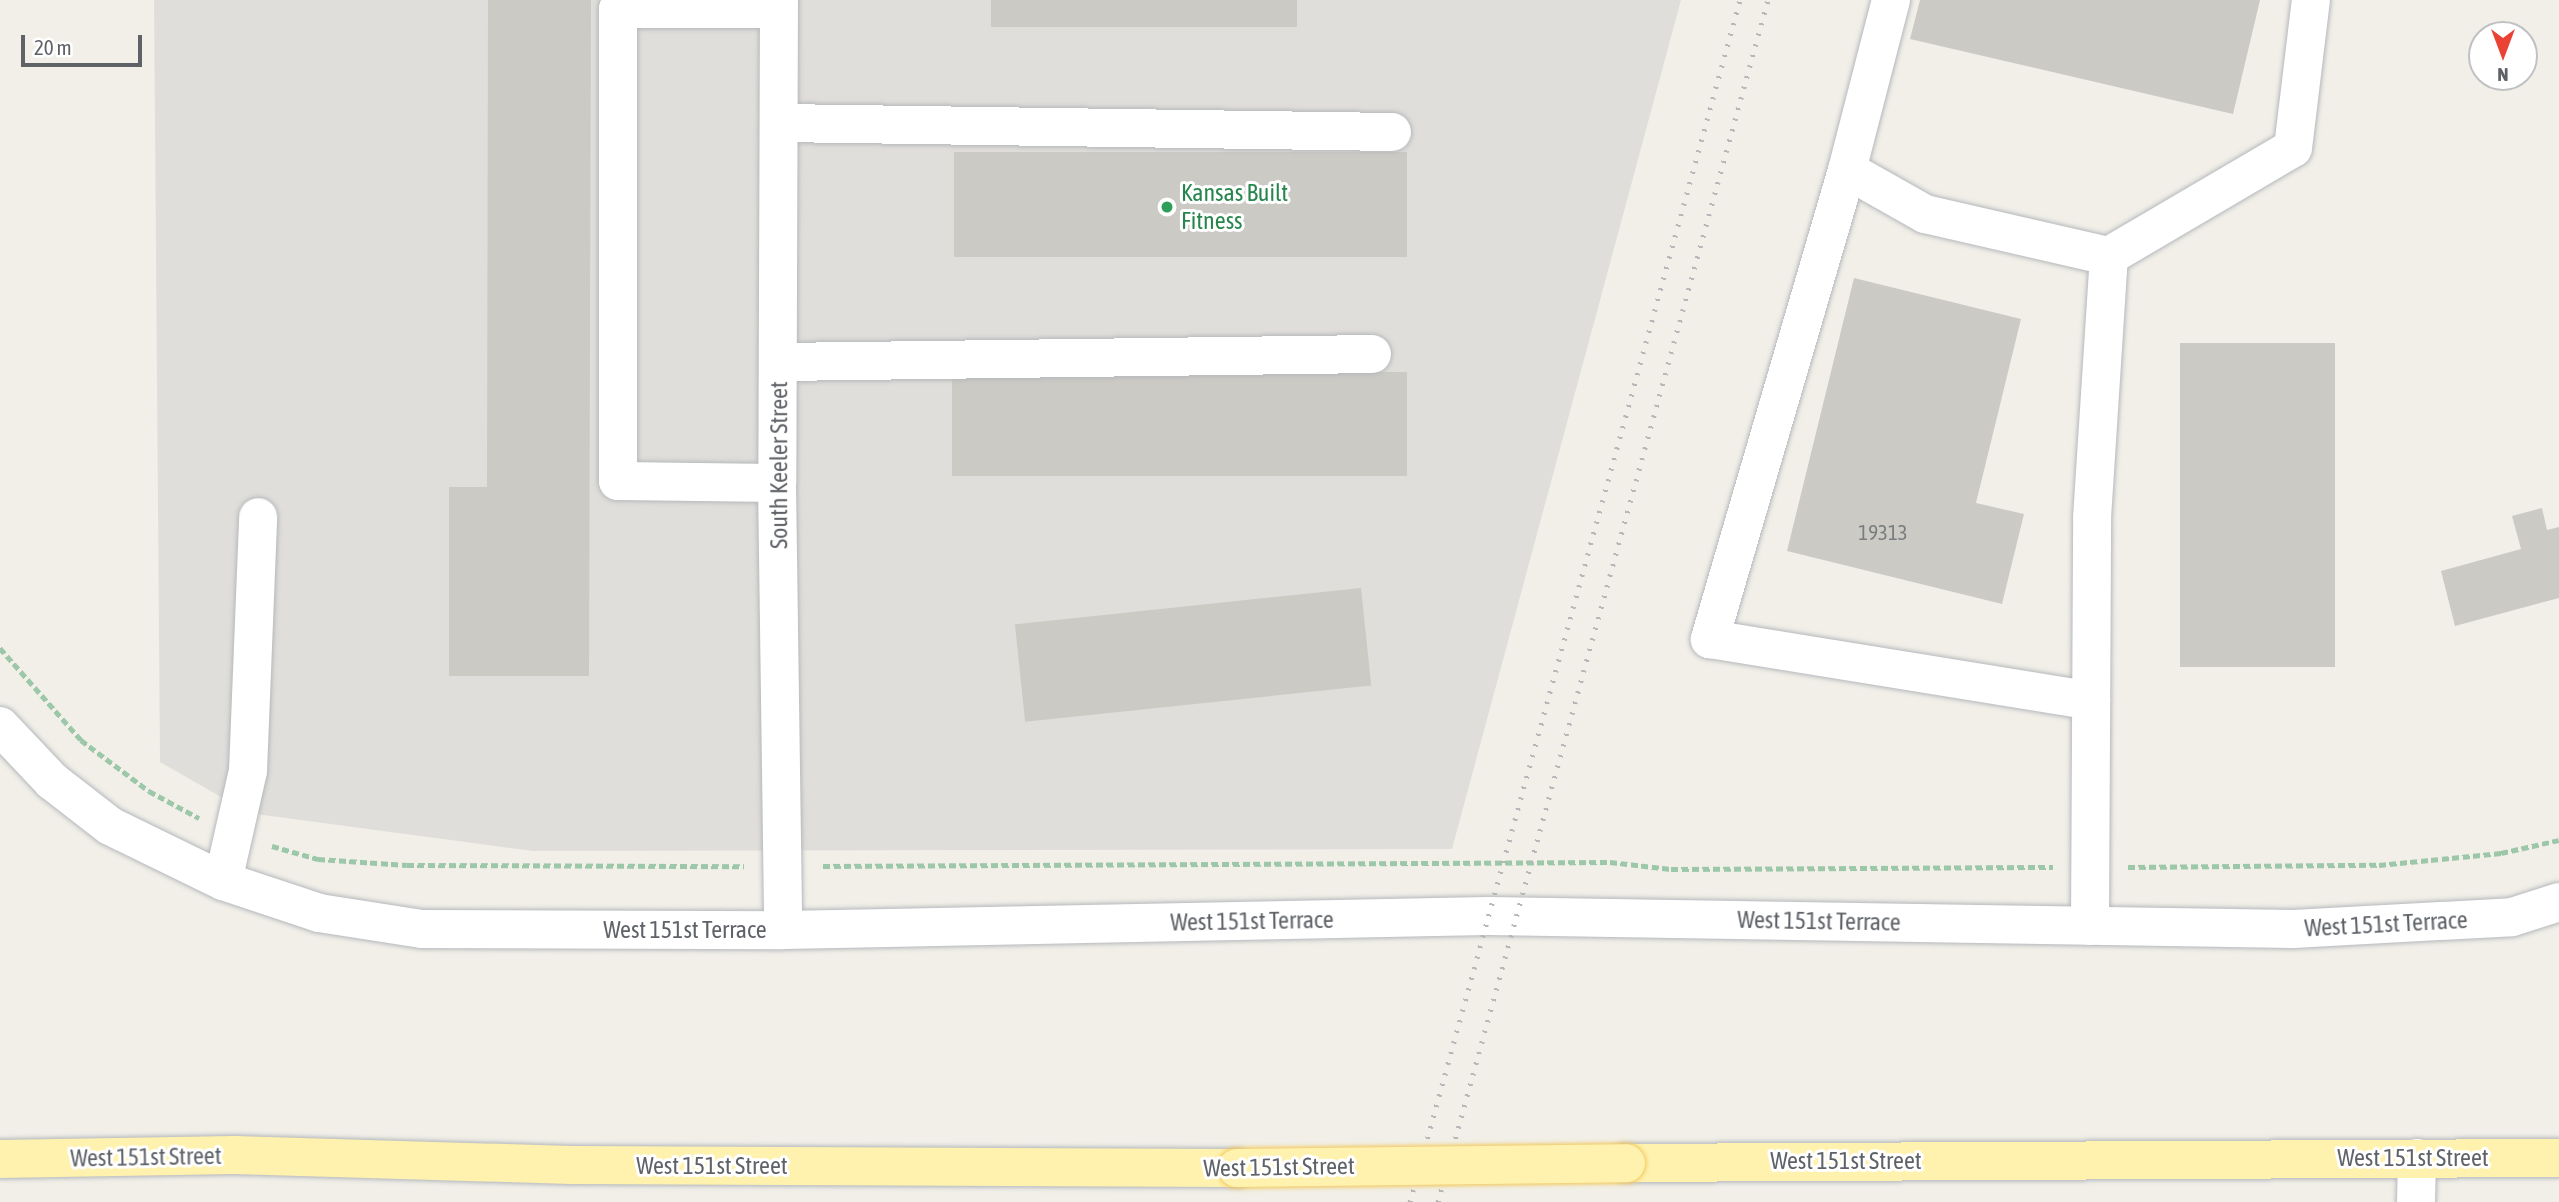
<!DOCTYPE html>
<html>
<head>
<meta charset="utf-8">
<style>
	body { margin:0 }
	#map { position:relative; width:2559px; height:1202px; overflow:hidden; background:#f1efe8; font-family:"Asap Condensed",sans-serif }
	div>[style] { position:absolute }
	.industrial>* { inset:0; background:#e0deda }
	.building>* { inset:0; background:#cccac5; transform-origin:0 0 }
	.path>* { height:4.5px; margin-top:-2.25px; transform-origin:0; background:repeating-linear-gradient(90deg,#9cc7a9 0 7px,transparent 0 10.5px) }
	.roads { filter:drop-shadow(0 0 2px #b5b8bc) drop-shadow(0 0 2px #b5b8bc) }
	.minor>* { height:38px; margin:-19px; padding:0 19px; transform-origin:19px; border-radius:19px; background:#fff }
	.major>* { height:38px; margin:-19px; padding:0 19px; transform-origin:19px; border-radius:19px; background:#fff2af }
	.rail>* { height:5px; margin-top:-2.5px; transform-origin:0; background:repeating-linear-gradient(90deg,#b6b7b8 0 2px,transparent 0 11px) }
	.bridges { filter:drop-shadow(0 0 2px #f2c960) drop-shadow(0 0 2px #f2c960) }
	.major-bridge>* { height:38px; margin:-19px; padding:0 19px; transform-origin:19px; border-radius:19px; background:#fff2af }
	.dots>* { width:19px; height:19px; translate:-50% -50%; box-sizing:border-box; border:4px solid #fff; border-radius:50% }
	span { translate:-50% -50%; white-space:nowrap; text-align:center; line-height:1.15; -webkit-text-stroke:6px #fff; paint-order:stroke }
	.number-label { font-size:21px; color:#7a7d7f }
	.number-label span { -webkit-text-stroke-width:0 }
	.leisure-label { font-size:24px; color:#27864d }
	.left { translate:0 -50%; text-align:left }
	.street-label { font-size:24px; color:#5f6368 }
	.north { position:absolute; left:2468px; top:21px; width:70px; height:70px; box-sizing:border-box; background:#fff; border:2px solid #bfc1c3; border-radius:50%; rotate:180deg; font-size:19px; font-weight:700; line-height:28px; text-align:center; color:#5f6368 }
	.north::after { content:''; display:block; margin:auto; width:24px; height:32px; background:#ea4335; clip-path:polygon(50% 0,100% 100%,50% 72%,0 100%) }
	.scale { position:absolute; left:21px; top:35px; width:121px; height:32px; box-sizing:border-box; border:4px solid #5f6368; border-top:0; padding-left:9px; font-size:21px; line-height:24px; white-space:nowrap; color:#5f6368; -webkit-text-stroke:5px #fff; paint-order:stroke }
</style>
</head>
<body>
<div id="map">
	<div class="industrial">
		<div style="clip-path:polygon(154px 0,1681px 0,1452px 849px,533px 851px,249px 813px,160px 762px)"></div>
	</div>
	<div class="building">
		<div style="clip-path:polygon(488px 0,591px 0,589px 676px,449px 676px,449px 487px,487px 487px)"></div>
		<div style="left:991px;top:0;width:306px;height:27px"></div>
		<div style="clip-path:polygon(1920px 0,2260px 0,2233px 114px,1910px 39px)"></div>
		<div style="left:954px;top:152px;width:453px;height:105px"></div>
		<div style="clip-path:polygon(1854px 278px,2021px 319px,1976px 503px,2024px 514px,2002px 604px,1787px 551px)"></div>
		<div style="left:2180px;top:343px;width:155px;height:324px"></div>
		<div style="left:952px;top:372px;width:455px;height:104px"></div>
		<div style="clip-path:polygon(2542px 508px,2547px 530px,2559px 527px,2559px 598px,2455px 626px,2441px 571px,2521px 549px,2512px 516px)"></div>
		<div style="left:1361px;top:588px;width:98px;height:348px;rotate:84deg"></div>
	</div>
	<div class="path">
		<div style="left:0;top:648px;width:123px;rotate:48.6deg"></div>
		<div style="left:81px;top:740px;width:85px;rotate:36.9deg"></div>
		<div style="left:149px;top:791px;width:57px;rotate:28.4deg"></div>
		<div style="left:272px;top:846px;width:48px;rotate:15.8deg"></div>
		<div style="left:318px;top:859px;width:89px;rotate:3.9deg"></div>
		<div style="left:407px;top:865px;width:337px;rotate:0.2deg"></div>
		<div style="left:823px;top:866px;width:787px;rotate:-0.29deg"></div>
		<div style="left:1610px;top:862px;width:61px;rotate:6.5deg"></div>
		<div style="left:1671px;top:869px;width:382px;rotate:-0.3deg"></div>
		<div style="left:2128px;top:867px;width:251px;rotate:-0.5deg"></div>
		<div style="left:2379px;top:865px;width:123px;rotate:-5.6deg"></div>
		<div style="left:2501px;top:853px;width:59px;rotate:-12.6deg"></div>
	</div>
	<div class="roads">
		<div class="minor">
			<div style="left:779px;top:0;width:483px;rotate:90.2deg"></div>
			<div style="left:777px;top:483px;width:447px;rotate:89.2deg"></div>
			<div style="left:1891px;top:0;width:176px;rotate:104.5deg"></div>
			<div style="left:1847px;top:170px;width:90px;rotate:29.4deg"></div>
			<div style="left:1925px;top:214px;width:189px;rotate:12.9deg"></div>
			<div style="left:2109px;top:256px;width:213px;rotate:-30.4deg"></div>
			<div style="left:2293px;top:148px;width:149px;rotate:-83.1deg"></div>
			<div style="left:780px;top:123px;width:612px;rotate:0.84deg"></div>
			<div style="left:1847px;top:170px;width:489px;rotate:106.3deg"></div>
			<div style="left:1710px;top:639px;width:386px;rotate:9.2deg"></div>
			<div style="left:780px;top:362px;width:592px;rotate:-0.77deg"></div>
			<div style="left:777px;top:483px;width:159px;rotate:-179.3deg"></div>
			<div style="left:618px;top:481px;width:472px;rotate:-90deg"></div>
			<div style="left:618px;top:9px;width:161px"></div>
			<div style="left:0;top:726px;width:76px;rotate:46.6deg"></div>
			<div style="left:52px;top:781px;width:73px;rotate:37.8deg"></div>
			<div style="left:110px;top:826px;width:126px;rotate:26deg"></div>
			<div style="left:223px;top:881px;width:101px;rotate:18.4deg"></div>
			<div style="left:319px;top:913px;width:104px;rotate:8.8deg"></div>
			<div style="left:422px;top:929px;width:361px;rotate:0.2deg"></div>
			<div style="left:783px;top:930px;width:706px;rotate:-1.14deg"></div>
			<div style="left:1489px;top:916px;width:804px;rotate:0.93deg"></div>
			<div style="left:2293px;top:929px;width:219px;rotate:-3.1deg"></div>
			<div style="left:2512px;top:917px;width:49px;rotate:-17.7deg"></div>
			<div style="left:223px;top:881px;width:113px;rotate:-77.2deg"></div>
			<div style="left:248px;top:771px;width:254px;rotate:-87.7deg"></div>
			<div style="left:2090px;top:926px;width:408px;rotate:-89.7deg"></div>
			<div style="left:2092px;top:518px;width:263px;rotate:-86.3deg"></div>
			<div style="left:2416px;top:1202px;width:44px;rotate:-88.7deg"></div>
		</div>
		<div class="major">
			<div style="left:0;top:1159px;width:234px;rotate:-1deg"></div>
			<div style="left:234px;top:1155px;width:337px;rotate:1.7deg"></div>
			<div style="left:571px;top:1165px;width:666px;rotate:0.26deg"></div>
			<div style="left:1626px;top:1163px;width:933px;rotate:-0.31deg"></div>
		</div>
	</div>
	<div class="rail">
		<div style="left:1410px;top:1202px;width:1246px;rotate:-74.65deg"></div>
		<div style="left:1438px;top:1202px;width:1246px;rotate:-74.65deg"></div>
	</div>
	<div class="bridges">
		<div class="major-bridge">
			<div style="left:1237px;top:1168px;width:389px;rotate:-0.7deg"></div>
		</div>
	</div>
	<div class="dots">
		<div style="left:1167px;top:207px;background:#2e9e5b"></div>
	</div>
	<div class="number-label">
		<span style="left:1883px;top:532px">19313</span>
	</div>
	<div class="leisure-label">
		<span class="left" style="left:1181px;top:207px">Kansas Built<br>Fitness</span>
	</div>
	<div class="street-label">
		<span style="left:779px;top:465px;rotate:-90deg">South Keeler Street</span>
		<span style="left:1252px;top:921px;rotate:-1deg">West 151st Terrace</span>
		<span style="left:1819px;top:921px;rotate:1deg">West 151st Terrace</span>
		<span style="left:2386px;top:924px;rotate:-3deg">West 151st Terrace</span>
		<span style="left:685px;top:930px">West 151st Terrace</span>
		<span style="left:146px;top:1157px;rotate:-1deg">West 151st Street</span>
		<span style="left:2413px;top:1158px">West 151st Street</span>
		<span style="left:1846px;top:1161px">West 151st Street</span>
		<span style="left:712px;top:1166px">West 151st Street</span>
		<span style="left:1279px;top:1167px;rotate:-1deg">West 151st Street</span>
	</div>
	<div class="north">N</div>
	<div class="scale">20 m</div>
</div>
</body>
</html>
